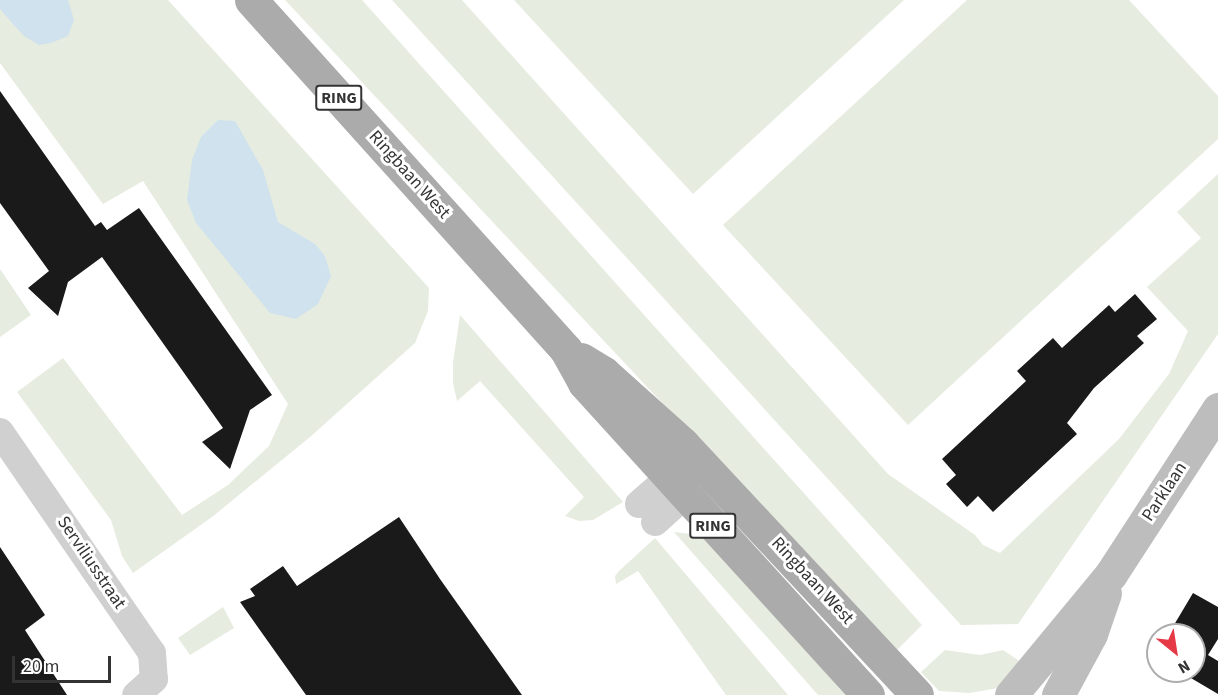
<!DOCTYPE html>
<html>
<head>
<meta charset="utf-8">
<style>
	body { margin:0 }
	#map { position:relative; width:1218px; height:695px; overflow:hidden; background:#fff; font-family:"Source Sans 3",sans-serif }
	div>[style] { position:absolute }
	.green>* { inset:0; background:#e6ecdf }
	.water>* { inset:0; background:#cfe2ee }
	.building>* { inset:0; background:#1a1a1a }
	.street>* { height:28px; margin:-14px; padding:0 14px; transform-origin:14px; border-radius:14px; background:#d0d0d0 }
	.secondary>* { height:33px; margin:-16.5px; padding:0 16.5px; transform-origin:16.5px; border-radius:16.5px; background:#bdbdbd }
	.primary>* { height:33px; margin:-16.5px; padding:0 16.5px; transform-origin:16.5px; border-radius:16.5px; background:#ababab }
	span { translate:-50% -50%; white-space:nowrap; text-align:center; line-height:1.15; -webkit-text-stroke:6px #fff; paint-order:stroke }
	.shield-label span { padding:2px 4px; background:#fff; border:2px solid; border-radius:4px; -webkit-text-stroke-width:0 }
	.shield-label { font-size:16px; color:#333; font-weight:700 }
	.street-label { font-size:18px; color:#333 }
	.north { position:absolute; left:1146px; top:623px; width:60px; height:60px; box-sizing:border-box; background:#fff; border:2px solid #adadad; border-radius:50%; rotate:150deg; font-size:16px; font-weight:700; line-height:24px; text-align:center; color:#333 }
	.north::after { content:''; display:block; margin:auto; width:21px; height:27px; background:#e63946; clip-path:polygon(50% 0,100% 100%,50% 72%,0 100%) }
	.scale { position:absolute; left:12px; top:656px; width:99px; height:27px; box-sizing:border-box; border:3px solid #333; border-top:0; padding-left:8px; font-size:18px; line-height:21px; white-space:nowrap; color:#333; -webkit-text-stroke:4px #fff; paint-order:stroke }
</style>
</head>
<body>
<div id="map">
	<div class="green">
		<div style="clip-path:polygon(0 0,168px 0,429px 288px,428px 311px,415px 343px,310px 437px,212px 517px,133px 573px,122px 556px,111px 520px,17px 392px,63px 358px,182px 515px,228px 485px,269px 446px,288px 404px,143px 181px,103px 204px,0 63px)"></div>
		<div style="clip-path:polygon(285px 0,362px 0,922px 625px,895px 652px)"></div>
		<div style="clip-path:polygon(392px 0,462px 0,888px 474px,975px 535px,983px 545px,1000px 553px,1119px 439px,1169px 374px,1188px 331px,1147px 287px,1201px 238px,1177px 212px,1218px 174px,1218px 334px,1018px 624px,961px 625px)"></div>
		<div style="clip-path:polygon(514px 0,904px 0,693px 194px)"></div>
		<div style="clip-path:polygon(967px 0,1129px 0,1218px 96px,1218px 139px,908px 425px,723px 225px)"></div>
		<div style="clip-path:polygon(0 269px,31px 315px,0 337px)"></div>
		<div style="clip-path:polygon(460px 315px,623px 502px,593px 520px,579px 521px,565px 516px,584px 497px,480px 381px,457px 401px,453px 383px,453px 363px)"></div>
		<div style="clip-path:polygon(674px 532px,710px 536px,845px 695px,818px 695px)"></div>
		<div style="clip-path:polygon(655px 538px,788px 695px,726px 695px,638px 571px,616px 584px,615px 576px,619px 571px)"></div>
		<div style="clip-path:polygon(223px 607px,234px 628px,190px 655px,178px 638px)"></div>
		<div style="clip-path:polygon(945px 650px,980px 655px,1003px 650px,1021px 662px,998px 688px,970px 693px,939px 691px,921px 672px)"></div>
	</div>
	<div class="water">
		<div style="clip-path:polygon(0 0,68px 0,74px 20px,68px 36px,51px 43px,39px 45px,24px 36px,13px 24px,0 9px)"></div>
		<div style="clip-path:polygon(218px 120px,235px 121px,263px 170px,278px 222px,315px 244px,325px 256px,331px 276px,318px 304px,296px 319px,270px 313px,196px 223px,187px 200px,192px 160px,201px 137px)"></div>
	</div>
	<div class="building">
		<div style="clip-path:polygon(0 91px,95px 226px,101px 222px,107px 230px,139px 208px,272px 395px,250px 410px,230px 469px,202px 442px,223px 428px,102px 257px,68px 282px,58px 316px,28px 288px,49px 271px,0 203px)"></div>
		<div style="clip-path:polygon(1135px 294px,1157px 319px,1137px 336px,1144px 343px,1094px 388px,1067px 423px,1077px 434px,993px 512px,978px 496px,967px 507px,946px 484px,956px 475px,942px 459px,1026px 381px,1017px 371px,1053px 338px,1062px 348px,1109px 305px,1115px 312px)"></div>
		<div style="clip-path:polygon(399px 517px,440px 579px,522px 695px,306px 695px,240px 602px,255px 596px,250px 589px,283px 566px,297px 586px)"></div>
		<div style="clip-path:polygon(0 547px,45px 615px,25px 630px,67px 695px,0 695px)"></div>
		<div style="clip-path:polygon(1193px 593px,1218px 607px,1218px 639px,1208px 655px,1218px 661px,1218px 694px,1179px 671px,1194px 671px,1194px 635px,1168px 635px)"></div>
	</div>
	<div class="street">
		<div style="left:0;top:432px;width:268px;rotate:55.5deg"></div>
		<div style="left:152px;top:653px;width:26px;rotate:86deg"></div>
		<div style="left:154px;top:679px;width:24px;rotate:138deg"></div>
		<div style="left:639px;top:504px;width:40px;rotate:-41deg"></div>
		<div style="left:669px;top:478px;width:24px;rotate:-15deg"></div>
		<div style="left:655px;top:522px;width:40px;rotate:-42deg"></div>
	</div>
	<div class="secondary">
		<div style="left:1011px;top:695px;width:157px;rotate:-50.4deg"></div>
		<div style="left:1111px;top:574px;width:197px;rotate:-57deg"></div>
		<div style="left:1058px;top:695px;width:69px;rotate:-61.6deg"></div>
		<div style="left:1091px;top:634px;width:43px;rotate:-71.1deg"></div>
	</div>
	<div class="primary">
		<div style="left:251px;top:0;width:471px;rotate:48deg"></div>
		<div style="left:566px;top:350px;width:38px;rotate:61deg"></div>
		<div style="left:584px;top:383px;width:422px;rotate:47.7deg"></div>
		<div style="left:581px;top:359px;width:27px;rotate:31deg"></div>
		<div style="left:604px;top:373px;width:106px;rotate:41.9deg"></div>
		<div style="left:683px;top:444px;width:343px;rotate:47deg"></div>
	</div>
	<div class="shield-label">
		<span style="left:339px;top:98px">RING</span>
		<span style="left:713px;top:526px">RING</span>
	</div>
	<div class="street-label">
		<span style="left:409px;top:175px;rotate:48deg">Ringbaan West</span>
		<span style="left:1165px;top:492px;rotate:-57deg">Parklaan</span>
		<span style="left:91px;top:563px;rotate:56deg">Serviliusstraat</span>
		<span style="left:812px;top:581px;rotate:47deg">Ringbaan West</span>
	</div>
	<div class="north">N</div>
	<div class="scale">20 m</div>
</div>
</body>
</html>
